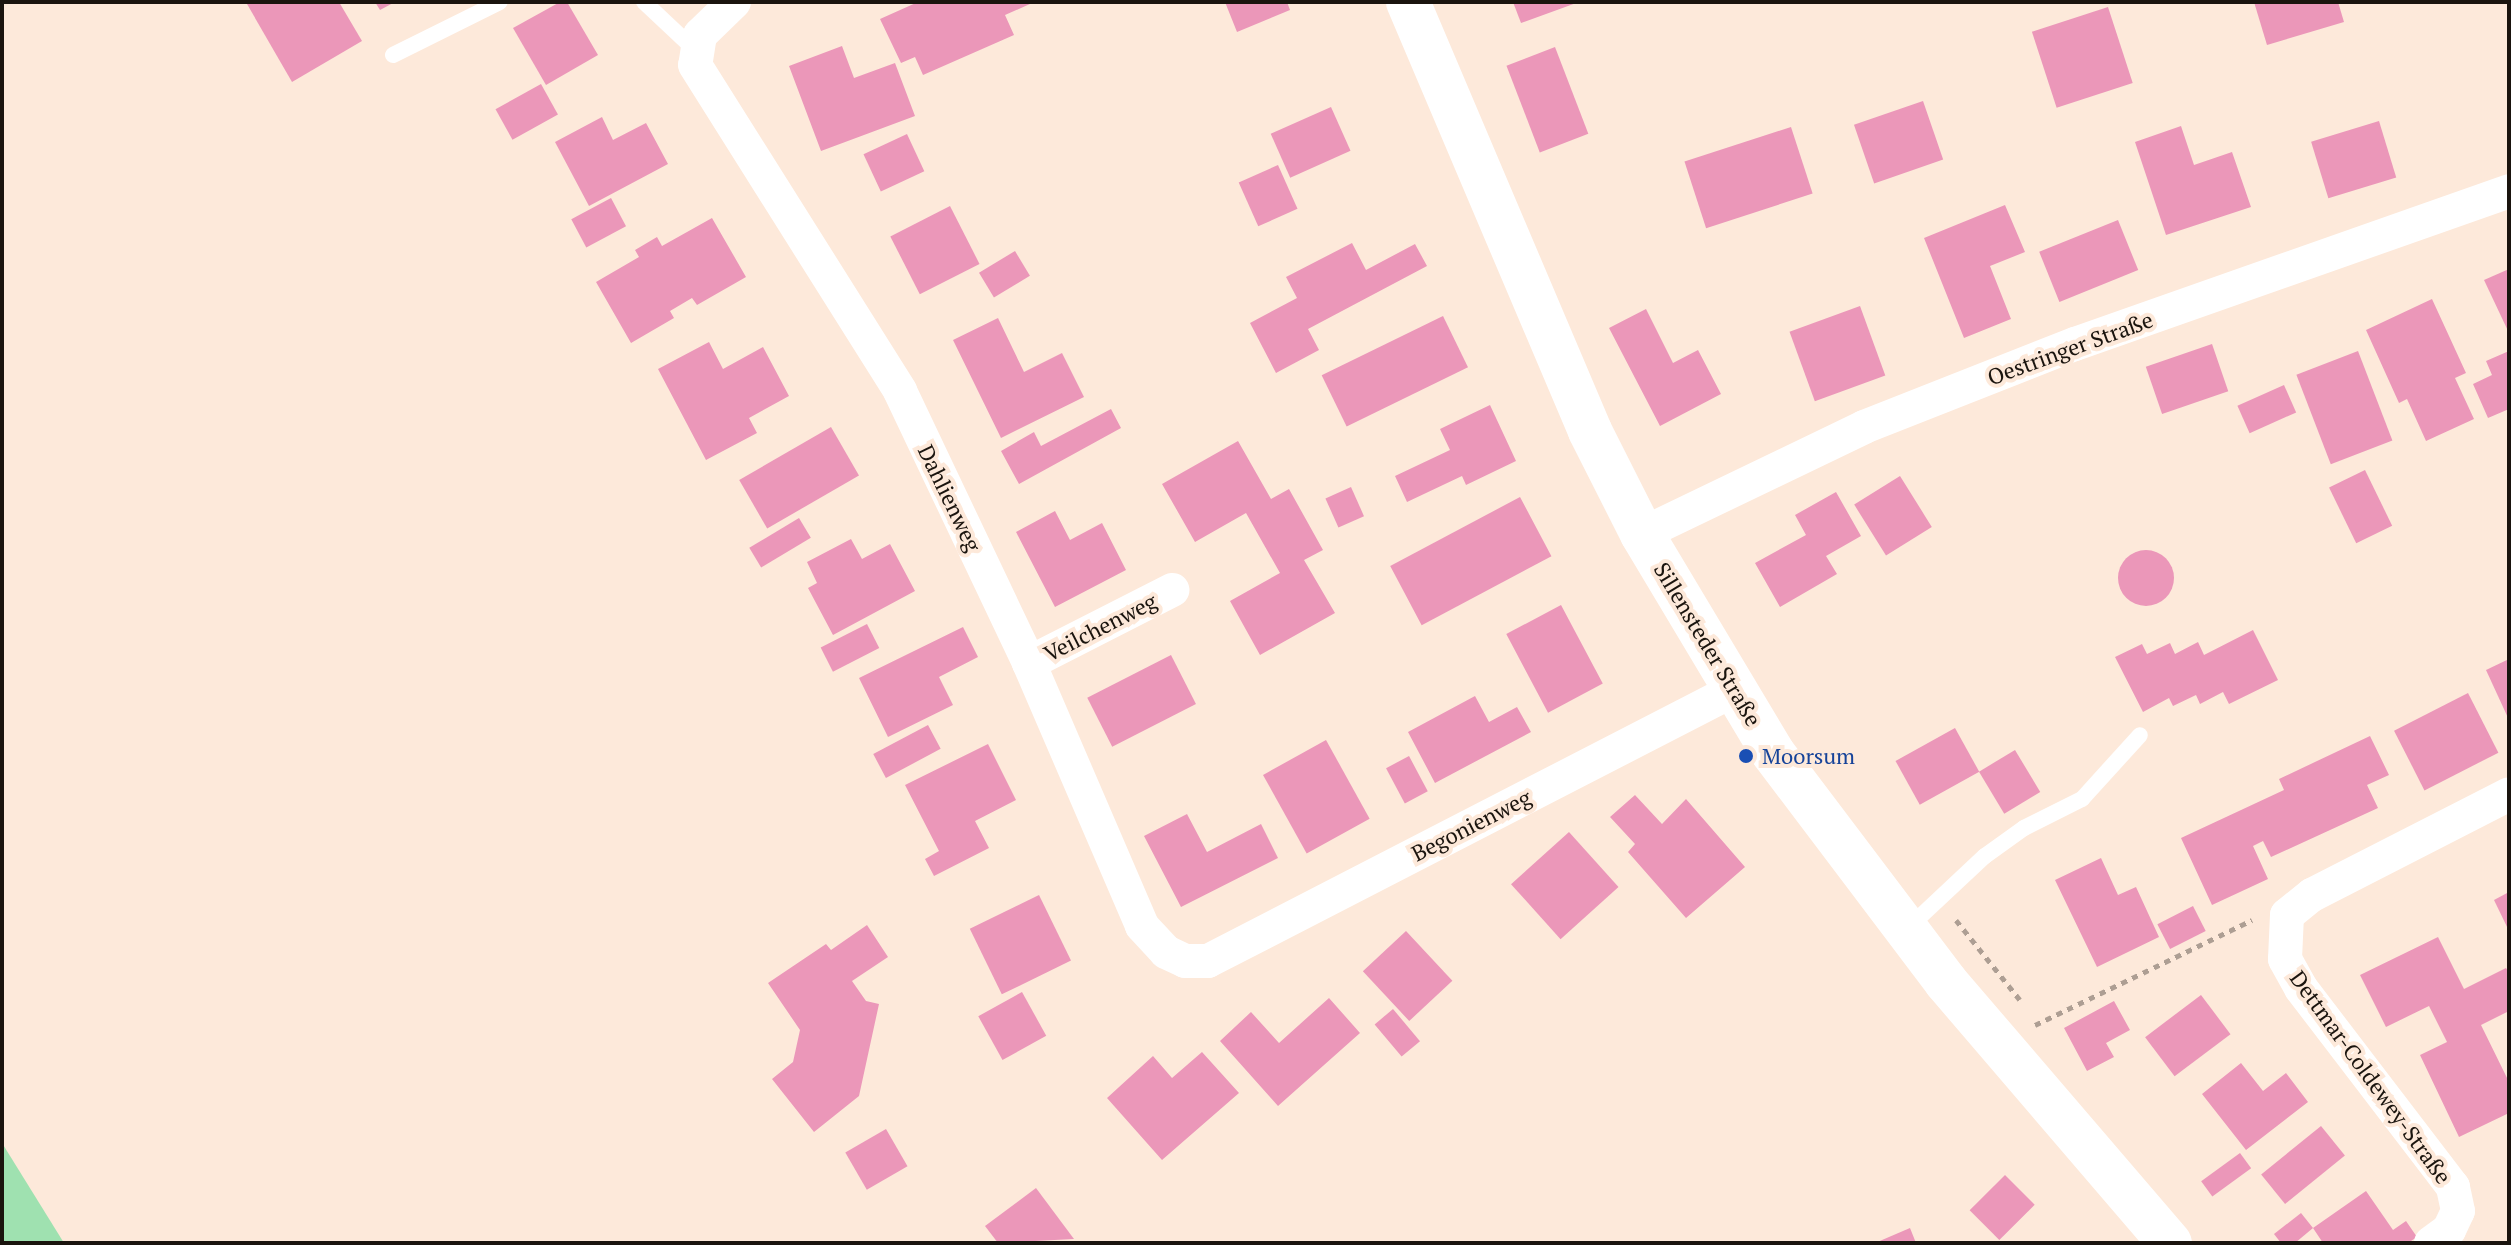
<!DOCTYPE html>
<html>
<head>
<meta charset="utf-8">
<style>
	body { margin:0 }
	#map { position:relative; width:2511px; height:1245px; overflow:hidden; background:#fde9da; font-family:"PT Serif",serif }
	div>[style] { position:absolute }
	.green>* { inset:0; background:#9fe1b0 }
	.building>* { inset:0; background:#eb97b9; transform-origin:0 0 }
	.round { border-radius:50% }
	.path>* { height:5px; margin-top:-2.5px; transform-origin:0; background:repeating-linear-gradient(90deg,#ad9e93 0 6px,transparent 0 12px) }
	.service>* { height:16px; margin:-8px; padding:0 8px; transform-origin:8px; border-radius:8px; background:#fff }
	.minor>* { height:34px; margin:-17px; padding:0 17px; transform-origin:17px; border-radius:17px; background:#fff }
	.secondary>* { height:44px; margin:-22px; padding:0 22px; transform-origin:22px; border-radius:22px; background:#fff }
	.dots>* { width:22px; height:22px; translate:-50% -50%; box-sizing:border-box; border:4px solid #fde9da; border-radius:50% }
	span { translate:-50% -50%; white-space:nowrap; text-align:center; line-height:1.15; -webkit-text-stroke:8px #fde9da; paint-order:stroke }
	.street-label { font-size:22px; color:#1a140e }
	.transit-label { font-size:22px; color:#164399 }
	.left { translate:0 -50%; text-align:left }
	.frame { position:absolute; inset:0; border:4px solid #1a140e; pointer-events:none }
</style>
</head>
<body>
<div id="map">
	<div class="green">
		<div style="clip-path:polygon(2px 1143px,64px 1243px,2px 1243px)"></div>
	</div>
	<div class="building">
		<div style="clip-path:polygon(250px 2px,339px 2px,362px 41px,292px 82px,247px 4px)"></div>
		<div style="clip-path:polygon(375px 2px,395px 2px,380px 10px)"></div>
		<div style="clip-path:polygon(560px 2px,567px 2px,598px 55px,546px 85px,513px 28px)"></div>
		<div style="clip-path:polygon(918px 2px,1029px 2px,1030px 4px,1005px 15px,1014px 35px,923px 75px,915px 57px,901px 63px,880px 19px)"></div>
		<div style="clip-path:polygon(1225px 2px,1287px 2px,1290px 10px,1237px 32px)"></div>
		<div style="clip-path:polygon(1513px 2px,1579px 2px,1521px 23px)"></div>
		<div style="clip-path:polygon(2254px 2px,2338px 2px,2344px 22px,2267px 45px)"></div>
		<div style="left:2108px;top:7px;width:80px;height:80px;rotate:72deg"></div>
		<div style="clip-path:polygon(842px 46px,854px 78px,895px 63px,915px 116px,821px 151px,789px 66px)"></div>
		<div style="left:1555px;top:47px;width:93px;height:52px;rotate:69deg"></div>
		<div style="left:541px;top:84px;width:35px;height:52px;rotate:61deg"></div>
		<div style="left:1923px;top:101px;width:62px;height:73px;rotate:71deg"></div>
		<div style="left:1331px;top:107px;width:48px;height:66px;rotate:66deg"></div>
		<div style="clip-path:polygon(602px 117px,613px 140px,646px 123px,668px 164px,589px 206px,555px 142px)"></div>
		<div style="left:2379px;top:121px;width:59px;height:71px;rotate:73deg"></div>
		<div style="clip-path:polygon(2181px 126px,2194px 165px,2232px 152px,2251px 207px,2166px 235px,2135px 142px)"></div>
		<div style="left:1791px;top:127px;width:70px;height:112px;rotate:72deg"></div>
		<div style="left:907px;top:134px;width:41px;height:48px;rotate:65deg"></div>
		<div style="left:1278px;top:165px;width:48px;height:43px;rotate:66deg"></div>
		<div style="left:611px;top:198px;width:32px;height:45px;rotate:62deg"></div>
		<div style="clip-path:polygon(2005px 205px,2025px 252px,1990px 266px,2011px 319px,1964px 338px,1924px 238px)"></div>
		<div style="left:950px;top:206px;width:65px;height:67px;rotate:63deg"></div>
		<div style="clip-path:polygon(712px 218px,746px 277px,697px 305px,692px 298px,670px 311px,674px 318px,631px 343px,596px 282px,639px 257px,635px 250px,657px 237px,662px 246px)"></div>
		<div style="left:2118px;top:220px;width:54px;height:85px;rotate:68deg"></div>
		<div style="clip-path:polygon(1352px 243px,1366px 270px,1415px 244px,1427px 266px,1308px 329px,1319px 350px,1276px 373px,1250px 323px,1297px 298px,1286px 277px)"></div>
		<div style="left:1015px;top:251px;width:29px;height:42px;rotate:59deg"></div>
		<div style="clip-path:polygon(2509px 269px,2509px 333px,2484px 280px)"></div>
		<div style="clip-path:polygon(2432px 299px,2466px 373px,2455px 378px,2474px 419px,2426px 441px,2407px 399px,2399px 403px,2366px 330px)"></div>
		<div style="left:1860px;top:306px;width:74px;height:75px;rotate:70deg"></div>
		<div style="clip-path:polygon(1646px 309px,1673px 363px,1698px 350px,1721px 394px,1660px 426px,1609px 328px)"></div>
		<div style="left:1443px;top:316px;width:57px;height:135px;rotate:64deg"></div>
		<div style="clip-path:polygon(998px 318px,1024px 372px,1062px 353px,1084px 397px,1001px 438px,953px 340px)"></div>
		<div style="clip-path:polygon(709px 342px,723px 369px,763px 347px,789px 396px,749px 418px,757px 433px,706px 460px,658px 369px)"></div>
		<div style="left:2212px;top:344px;width:50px;height:70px;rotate:71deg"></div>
		<div style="left:2358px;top:351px;width:96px;height:66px;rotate:69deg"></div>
		<div style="clip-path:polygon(2509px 351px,2509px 409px,2488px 418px,2473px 384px,2492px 375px,2486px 361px)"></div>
		<div style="left:2284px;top:385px;width:30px;height:51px;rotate:66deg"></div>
		<div style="clip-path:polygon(1490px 405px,1516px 461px,1466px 485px,1462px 476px,1407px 502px,1395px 476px,1450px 450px,1440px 429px)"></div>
		<div style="clip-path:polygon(1111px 409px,1121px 428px,1019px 484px,1001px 451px,1034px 432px,1041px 446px)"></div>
		<div style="left:831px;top:427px;width:56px;height:106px;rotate:60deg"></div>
		<div style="clip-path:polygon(1238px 441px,1271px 499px,1289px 489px,1323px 550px,1304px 560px,1335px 613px,1260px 655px,1230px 601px,1280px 573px,1246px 513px,1195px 542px,1162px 484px)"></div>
		<div style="left:2365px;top:470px;width:62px;height:40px;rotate:64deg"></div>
		<div style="left:1900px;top:476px;width:60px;height:54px;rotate:58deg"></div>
		<div style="left:1351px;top:487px;width:32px;height:28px;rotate:66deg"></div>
		<div style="clip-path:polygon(1836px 492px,1861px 536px,1826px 556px,1837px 574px,1780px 607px,1755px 563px,1806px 535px,1795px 515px)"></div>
		<div style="left:1520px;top:497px;width:67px;height:147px;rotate:62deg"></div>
		<div style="clip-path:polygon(1055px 511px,1070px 540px,1102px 523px,1126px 570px,1055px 607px,1016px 532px)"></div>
		<div style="left:799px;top:518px;width:23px;height:58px;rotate:59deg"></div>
		<div style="clip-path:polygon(851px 539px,862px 559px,890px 544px,915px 591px,833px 635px,808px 588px,817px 583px,807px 562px)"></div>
		<div class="round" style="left:2118px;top:550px;width:56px;height:56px"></div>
		<div style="left:1561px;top:605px;width:89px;height:62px;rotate:62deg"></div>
		<div style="left:867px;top:624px;width:27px;height:52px;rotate:63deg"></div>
		<div style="clip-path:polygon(963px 627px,978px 657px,939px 677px,953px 705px,888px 737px,859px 678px)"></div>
		<div style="clip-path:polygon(2253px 630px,2278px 680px,2229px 704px,2223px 692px,2200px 704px,2196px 695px,2173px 706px,2169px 698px,2143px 712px,2115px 657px,2142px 644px,2147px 654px,2170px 643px,2175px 654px,2198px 642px,2204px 655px)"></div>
		<div style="left:1171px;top:655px;width:55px;height:94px;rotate:63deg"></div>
		<div style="clip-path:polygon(2509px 659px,2509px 720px,2486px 670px)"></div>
		<div style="left:2468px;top:693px;width:67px;height:83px;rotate:63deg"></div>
		<div style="clip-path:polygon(1475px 696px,1489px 722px,1517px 707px,1531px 732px,1435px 783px,1408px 732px)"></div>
		<div style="left:928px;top:725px;width:27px;height:62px;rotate:62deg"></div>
		<div style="left:1955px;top:728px;width:50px;height:68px;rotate:61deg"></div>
		<div style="clip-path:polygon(2370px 736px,2389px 775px,2367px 785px,2378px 808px,2271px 857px,2263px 841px,2253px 846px,2268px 879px,2212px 905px,2181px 838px,2284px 790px,2279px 779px)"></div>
		<div style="left:1326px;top:740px;width:90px;height:72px;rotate:61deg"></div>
		<div style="clip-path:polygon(988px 744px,1016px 800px,975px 821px,989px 848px,934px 876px,925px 859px,939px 851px,905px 785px)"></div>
		<div style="left:2015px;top:750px;width:49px;height:42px;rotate:59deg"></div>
		<div style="left:1409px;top:756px;width:40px;height:26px;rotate:62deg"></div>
		<div style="clip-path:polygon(1635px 795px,1662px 824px,1686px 799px,1745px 867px,1686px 918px,1628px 852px,1635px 844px,1610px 817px)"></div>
		<div style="clip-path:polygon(1187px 814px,1207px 852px,1261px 824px,1278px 858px,1181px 907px,1144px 836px)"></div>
		<div style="left:1569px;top:832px;width:74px;height:78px;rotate:48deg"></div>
		<div style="clip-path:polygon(2101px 858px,2118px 895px,2136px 887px,2159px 937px,2097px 967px,2055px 880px)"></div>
		<div style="clip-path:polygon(2509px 892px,2509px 931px,2494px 900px)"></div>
		<div style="left:1039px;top:895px;width:73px;height:77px;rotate:64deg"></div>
		<div style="left:2193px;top:906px;width:28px;height:40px;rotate:63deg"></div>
		<div style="clip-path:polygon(867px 925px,888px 957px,852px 981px,866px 1001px,879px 1004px,859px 1096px,814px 1132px,772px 1079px,793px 1062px,800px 1030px,768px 983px,826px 944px,831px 950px)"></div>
		<div style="left:1406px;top:931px;width:68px;height:59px;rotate:47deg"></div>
		<div style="clip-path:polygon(2438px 937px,2464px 989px,2506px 968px,2509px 973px,2509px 1011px,2481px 1025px,2509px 1082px,2509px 1113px,2459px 1137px,2420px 1055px,2447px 1042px,2429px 1006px,2386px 1027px,2360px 975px)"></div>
		<div style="left:1022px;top:992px;width:50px;height:50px;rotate:61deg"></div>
		<div style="left:2201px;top:995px;width:49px;height:70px;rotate:53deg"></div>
		<div style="clip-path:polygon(1329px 998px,1360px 1033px,1278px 1106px,1220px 1041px,1251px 1012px,1279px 1043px)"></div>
		<div style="clip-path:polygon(2114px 1001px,2130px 1030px,2106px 1043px,2114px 1057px,2087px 1071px,2064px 1028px)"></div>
		<div style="left:1393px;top:1009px;width:42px;height:24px;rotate:50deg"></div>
		<div style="clip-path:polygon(1202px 1052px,1239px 1093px,1162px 1160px,1107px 1098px,1153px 1056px,1172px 1078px)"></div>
		<div style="clip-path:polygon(2241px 1063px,2263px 1091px,2286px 1073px,2308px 1102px,2246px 1150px,2202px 1094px)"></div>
		<div style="left:2321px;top:1126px;width:38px;height:77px;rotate:51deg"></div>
		<div style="left:886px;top:1129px;width:43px;height:47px;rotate:60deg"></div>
		<div style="left:2240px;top:1153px;width:19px;height:48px;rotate:54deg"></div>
		<div style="left:2005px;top:1175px;width:42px;height:50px;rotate:45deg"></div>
		<div style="clip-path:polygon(1036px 1188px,1074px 1239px,998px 1243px,985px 1226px)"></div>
		<div style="clip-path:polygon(2366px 1191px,2393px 1230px,2406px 1221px,2417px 1237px,2408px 1243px,2323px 1243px,2313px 1228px)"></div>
		<div style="clip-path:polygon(2301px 1213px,2313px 1228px,2295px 1243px,2281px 1243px,2274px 1234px)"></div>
		<div style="clip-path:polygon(1910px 1228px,1916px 1243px,1875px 1243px)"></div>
	</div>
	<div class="path">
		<div style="left:1956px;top:920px;width:102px;rotate:51.3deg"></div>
		<div style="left:2035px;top:1025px;width:241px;rotate:-25.8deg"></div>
	</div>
	<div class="service">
		<div style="left:644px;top:2px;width:69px;rotate:43.2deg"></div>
		<div style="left:393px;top:55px;width:119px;rotate:-26.4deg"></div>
		<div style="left:1909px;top:927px;width:104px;rotate:-43.1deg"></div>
		<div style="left:1985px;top:856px;width:48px;rotate:-35.7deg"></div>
		<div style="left:2024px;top:828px;width:65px;rotate:-26.6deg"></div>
		<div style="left:2082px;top:799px;width:86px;rotate:-47.8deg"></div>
	</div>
	<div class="minor">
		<div style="left:734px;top:2px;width:47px;rotate:135.9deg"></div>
		<div style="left:700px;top:35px;width:30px;rotate:99deg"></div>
		<div style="left:695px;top:65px;width:385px;rotate:57.8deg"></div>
		<div style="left:900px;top:391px;width:301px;rotate:64.6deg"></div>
		<div style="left:1029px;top:663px;width:286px;rotate:66.7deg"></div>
		<div style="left:1142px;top:926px;width:35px;rotate:47deg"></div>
		<div style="left:1166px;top:952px;width:21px;rotate:25deg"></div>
		<div style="left:1185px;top:961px;width:23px"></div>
		<div style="left:1208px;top:961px;width:592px;rotate:-27.26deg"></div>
		<div style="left:1642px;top:534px;width:246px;rotate:-25.7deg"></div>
		<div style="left:1864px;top:427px;width:227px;rotate:-21.5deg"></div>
		<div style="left:2075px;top:344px;width:460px;rotate:-19.4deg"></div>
		<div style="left:1029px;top:663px;width:161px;rotate:-27deg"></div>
		<div style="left:2431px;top:1243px;width:22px;rotate:-36deg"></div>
		<div style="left:2449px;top:1230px;width:21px;rotate:-65deg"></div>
		<div style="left:2458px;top:1211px;width:25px;rotate:-102deg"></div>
		<div style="left:2453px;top:1187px;width:250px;rotate:-127.4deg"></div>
		<div style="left:2301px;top:988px;width:33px;rotate:-119deg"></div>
		<div style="left:2285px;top:959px;width:44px;rotate:-87.4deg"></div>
		<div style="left:2287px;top:915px;width:32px;rotate:-39deg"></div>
		<div style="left:2312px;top:895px;width:221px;rotate:-27.1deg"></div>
	</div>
	<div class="secondary">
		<div style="left:1408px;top:2px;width:466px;rotate:67deg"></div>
		<div style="left:1590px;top:431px;width:115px;rotate:63.2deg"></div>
		<div style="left:1642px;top:534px;width:255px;rotate:59.1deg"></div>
		<div style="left:1773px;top:753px;width:287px;rotate:52.9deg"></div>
		<div style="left:1946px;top:982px;width:344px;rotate:49.4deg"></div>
	</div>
	<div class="dots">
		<div style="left:1746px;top:756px;background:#1a4fb4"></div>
	</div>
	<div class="street-label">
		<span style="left:2070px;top:348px;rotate:-20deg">Oestringer Straße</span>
		<span style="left:950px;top:498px;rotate:64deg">Dahlienweg</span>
		<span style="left:1100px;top:627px;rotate:-27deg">Veilchenweg</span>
		<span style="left:1708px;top:644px;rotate:59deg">Sillensteder Straße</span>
		<span style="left:1471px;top:825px;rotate:-27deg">Begonienweg</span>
		<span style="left:2371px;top:1077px;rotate:54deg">Dettmar-Coldewey-Straße</span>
	</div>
	<div class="transit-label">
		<span class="left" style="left:1762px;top:756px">Moorsum</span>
	</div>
	<div class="frame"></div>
</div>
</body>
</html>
